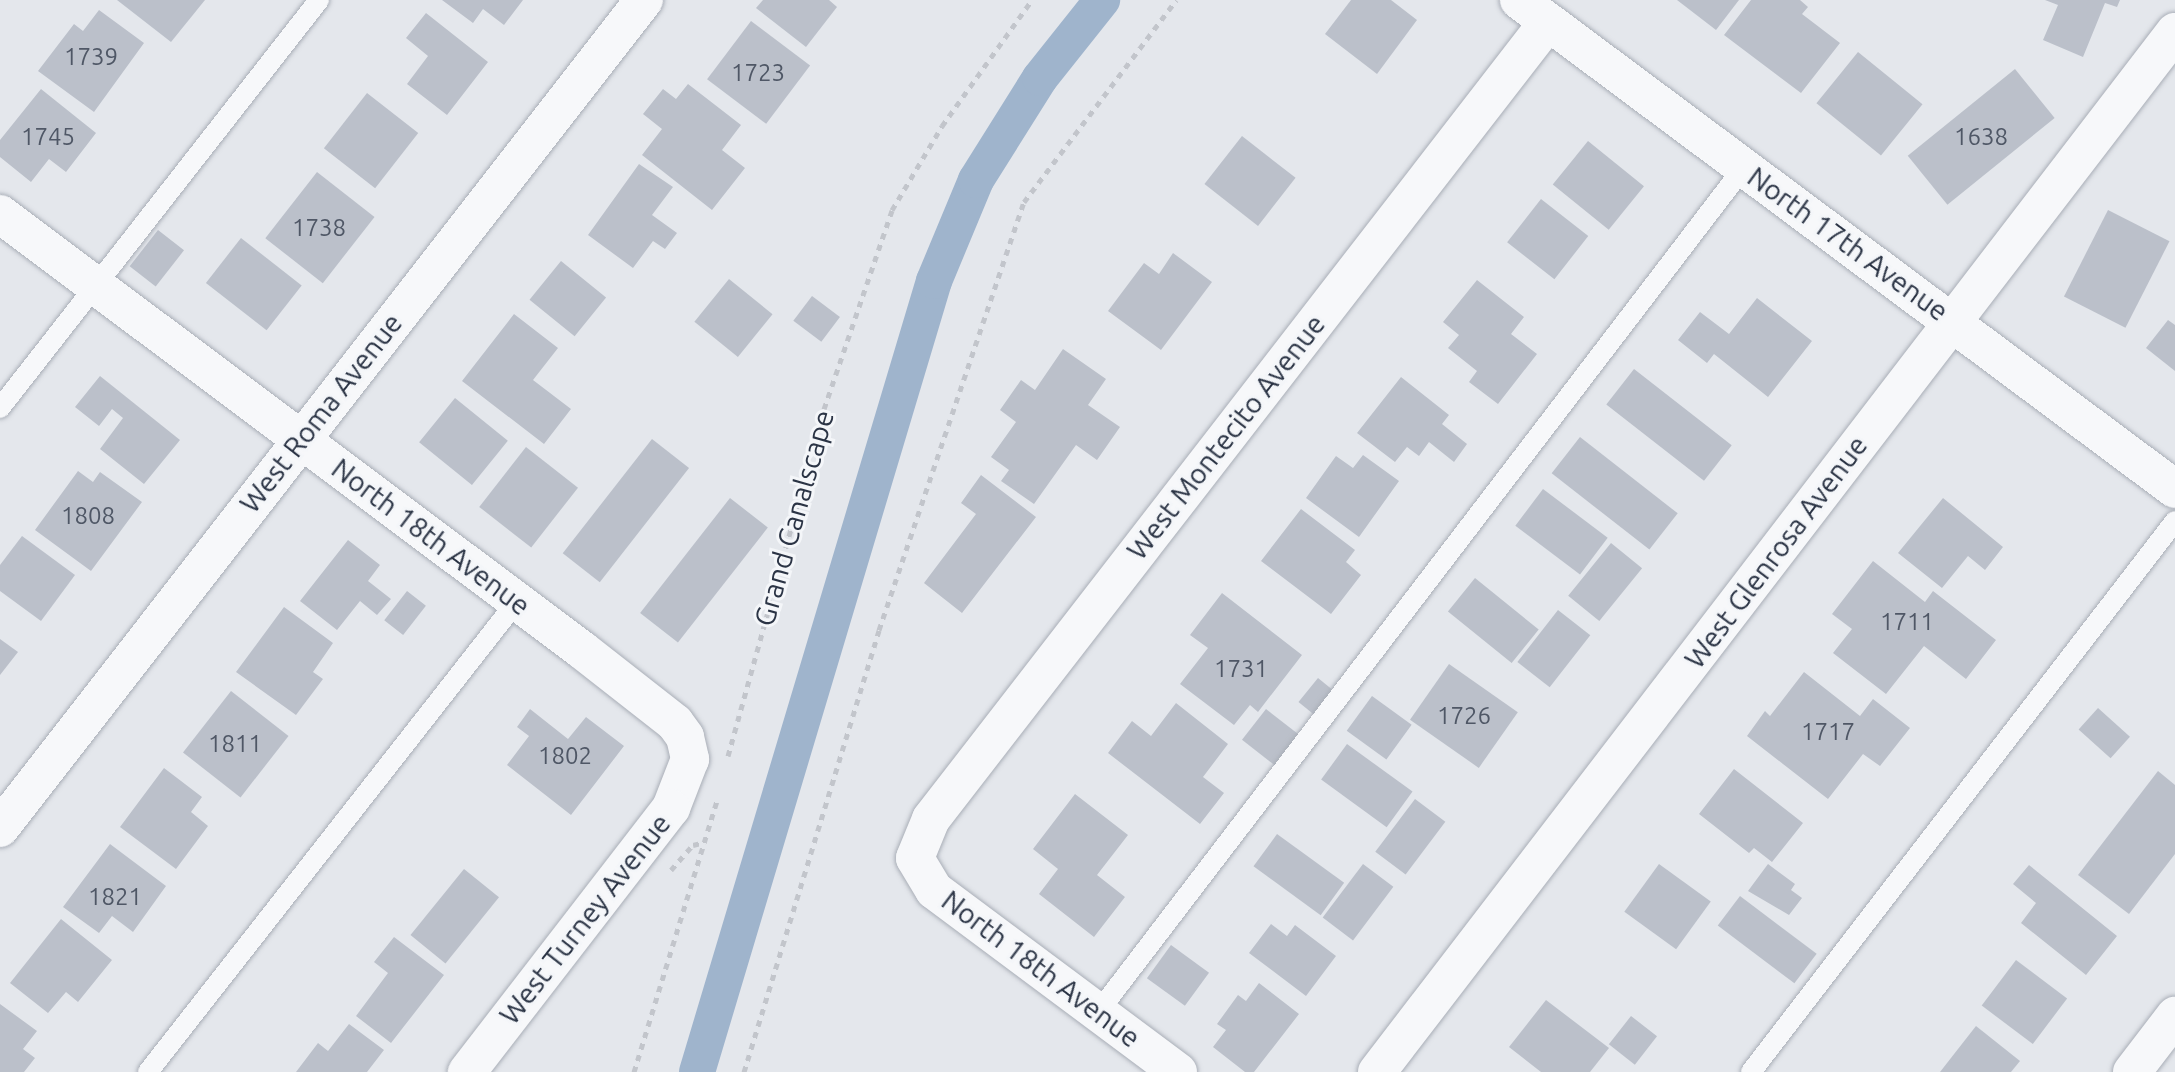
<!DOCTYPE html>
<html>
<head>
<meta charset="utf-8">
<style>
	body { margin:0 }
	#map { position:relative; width:2175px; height:1072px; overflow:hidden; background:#e4e7ec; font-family:Ubuntu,sans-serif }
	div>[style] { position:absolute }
	.canal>* { height:36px; margin:-18px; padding:0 18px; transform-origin:18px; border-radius:18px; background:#9fb4cc }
	.building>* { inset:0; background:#bbc0ca; transform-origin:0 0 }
	.path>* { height:5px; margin-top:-2.5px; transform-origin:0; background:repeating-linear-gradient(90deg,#c2c5cb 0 6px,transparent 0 12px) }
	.roads { filter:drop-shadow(0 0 2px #a9aeb7) drop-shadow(0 0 2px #a9aeb7) }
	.lane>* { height:20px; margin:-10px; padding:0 10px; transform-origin:10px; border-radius:10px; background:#f7f8fa }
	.street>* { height:38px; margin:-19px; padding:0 19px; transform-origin:19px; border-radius:19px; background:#f7f8fa }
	span { translate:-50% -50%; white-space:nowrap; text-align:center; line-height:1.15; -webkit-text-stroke:6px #f4f6f9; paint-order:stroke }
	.number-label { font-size:24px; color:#4f5766 }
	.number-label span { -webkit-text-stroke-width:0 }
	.street-label { font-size:28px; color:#2b3445 }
</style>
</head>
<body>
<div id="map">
	<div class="canal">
		<div style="left:697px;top:1072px;width:826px;rotate:-73.32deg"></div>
		<div style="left:934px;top:281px;width:109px;rotate:-67.4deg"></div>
		<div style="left:976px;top:180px;width:120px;rotate:-57.9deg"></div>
		<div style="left:1040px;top:78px;width:100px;rotate:-51.5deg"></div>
	</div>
	<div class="building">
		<div style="clip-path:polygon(117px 0,205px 0,171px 42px)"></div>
		<div style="clip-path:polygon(442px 0,523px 0,504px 25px,483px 9px,473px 23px)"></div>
		<div style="clip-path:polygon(763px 0,829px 0,837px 7px,806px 47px,756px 8px)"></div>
		<div style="clip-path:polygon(1351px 0,1391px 0,1417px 20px,1377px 74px,1325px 34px)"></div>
		<div style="clip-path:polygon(1677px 0,1739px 0,1716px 30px)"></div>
		<div style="clip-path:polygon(1751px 0,1800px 0,1808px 7px,1802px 14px,1840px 43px,1801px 93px,1724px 35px)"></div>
		<div style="clip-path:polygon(2045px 0,2120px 0,2117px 7px,2105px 3px,2083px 57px,2043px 40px,2058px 5px)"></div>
		<div style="clip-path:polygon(99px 10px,144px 43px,94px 112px,38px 71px,74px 24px,83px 31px)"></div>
		<div style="clip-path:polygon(426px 13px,488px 62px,447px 115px,407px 84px,428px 56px,406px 38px)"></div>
		<div style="left:751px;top:21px;width:74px;height:73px;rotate:37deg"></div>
		<div style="left:1858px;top:52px;width:83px;height:66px;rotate:39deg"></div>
		<div style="left:2015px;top:69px;width:63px;height:138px;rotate:51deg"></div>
		<div style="clip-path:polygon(688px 84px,741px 125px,722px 150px,745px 168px,712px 210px,642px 155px,662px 129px,643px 114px,663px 89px,676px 99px)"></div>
		<div style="clip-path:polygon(41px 89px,96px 133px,66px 172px,49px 159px,31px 182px,0 157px,0 140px)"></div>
		<div style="left:367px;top:93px;width:65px;height:70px;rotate:38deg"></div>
		<div style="left:1242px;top:136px;width:68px;height:61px;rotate:38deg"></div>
		<div style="left:1588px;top:141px;width:72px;height:56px;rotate:39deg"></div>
		<div style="clip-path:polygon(639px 164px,673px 187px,652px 215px,677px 233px,665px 249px,653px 241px,633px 268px,588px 235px)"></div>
		<div style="left:317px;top:172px;width:73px;height:84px;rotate:38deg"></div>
		<div style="left:1541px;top:199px;width:60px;height:55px;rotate:38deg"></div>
		<div style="left:2108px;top:210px;width:69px;height:97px;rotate:27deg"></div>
		<div style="left:158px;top:230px;width:33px;height:46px;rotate:38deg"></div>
		<div style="left:241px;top:238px;width:77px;height:57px;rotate:38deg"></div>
		<div style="clip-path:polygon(1173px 253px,1212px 282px,1161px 350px,1108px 311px,1144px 263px,1159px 274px)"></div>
		<div style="left:561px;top:261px;width:58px;height:50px;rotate:39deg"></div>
		<div style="left:729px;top:279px;width:56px;height:55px;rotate:39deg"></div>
		<div style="clip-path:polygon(1477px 280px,1524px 317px,1511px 334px,1537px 354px,1498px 404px,1469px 382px,1477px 371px,1448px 348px,1459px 335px,1443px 322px)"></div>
		<div style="left:812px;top:296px;width:35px;height:31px;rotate:37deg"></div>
		<div style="clip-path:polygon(1757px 298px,1812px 341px,1768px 397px,1714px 354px,1707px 363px,1678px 340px,1700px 312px,1729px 334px)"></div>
		<div style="clip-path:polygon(514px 314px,558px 348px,533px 380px,571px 409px,544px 444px,462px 381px)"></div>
		<div style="clip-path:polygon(2168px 320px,2175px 325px,2175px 371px,2146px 348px)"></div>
		<div style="clip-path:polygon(1063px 349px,1106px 379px,1088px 405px,1120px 427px,1097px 460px,1076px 445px,1034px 504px,1001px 481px,1009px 470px,991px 457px,1016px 422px,1000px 410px,1021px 380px,1035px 390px)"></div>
		<div style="left:1634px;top:369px;width:124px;height:45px;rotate:38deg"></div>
		<div style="clip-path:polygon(100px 376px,180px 440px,144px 484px,100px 449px,123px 418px,112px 409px,99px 426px,75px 407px)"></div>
		<div style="clip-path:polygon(1401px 377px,1449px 415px,1442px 424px,1467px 444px,1454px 462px,1429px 442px,1419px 456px,1407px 447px,1395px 462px,1357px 433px)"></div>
		<div style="left:455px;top:398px;width:68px;height:57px;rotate:39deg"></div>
		<div style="left:1580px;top:437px;width:124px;height:46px;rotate:38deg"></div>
		<div style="left:652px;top:439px;width:47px;height:145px;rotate:38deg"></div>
		<div style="left:526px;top:447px;width:66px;height:76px;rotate:38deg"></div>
		<div style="clip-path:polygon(1363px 455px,1399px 481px,1359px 537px,1306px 498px,1336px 456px,1353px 468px)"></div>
		<div style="clip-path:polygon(78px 471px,93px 482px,100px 472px,142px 502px,91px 571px,35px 530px)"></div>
		<div style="clip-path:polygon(981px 475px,1036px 517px,962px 613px,924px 583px,976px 514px,961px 503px)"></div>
		<div style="left:1543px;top:489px;width:81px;height:46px;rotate:37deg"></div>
		<div style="left:730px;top:498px;width:48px;height:146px;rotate:38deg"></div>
		<div style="clip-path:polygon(1943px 498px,2003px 547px,1985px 570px,1968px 556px,1942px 588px,1898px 553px)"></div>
		<div style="clip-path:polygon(1301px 509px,1355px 550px,1346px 562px,1361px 575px,1331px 614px,1261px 561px)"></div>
		<div style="clip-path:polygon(22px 536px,75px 575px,41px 621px,0 591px,0 565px)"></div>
		<div style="clip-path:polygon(348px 540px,380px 565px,368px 581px,391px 599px,377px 615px,360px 601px,337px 630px,300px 601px)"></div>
		<div style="left:1611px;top:543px;width:40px;height:68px;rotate:39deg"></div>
		<div style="clip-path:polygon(1873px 561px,1925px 602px,1933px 591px,1996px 640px,1966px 679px,1924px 646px,1886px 694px,1833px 653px,1852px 629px,1832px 614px)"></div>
		<div style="left:1475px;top:578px;width:82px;height:43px;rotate:39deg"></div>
		<div style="left:407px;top:591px;width:24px;height:37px;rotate:38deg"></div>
		<div style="clip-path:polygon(1222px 593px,1302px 655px,1258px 712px,1250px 705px,1234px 725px,1180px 684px,1208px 648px,1190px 635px)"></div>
		<div style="clip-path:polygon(284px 607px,333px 643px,313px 672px,323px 679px,296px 715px,236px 672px)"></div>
		<div style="left:1558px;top:610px;width:41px;height:66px;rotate:38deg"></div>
		<div style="clip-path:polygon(0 639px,18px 652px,0 675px)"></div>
		<div style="left:1449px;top:664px;width:84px;height:68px;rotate:35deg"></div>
		<div style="clip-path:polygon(1804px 672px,1860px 716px,1873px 699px,1910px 728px,1880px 766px,1863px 754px,1828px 799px,1747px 736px,1765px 711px,1770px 716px)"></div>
		<div style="left:1318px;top:678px;width:19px;height:31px;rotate:39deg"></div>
		<div style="left:231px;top:691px;width:73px;height:78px;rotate:38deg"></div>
		<div style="left:1372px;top:696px;width:49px;height:43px;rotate:36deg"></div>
		<div style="clip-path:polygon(1176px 703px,1228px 744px,1203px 777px,1224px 793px,1200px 824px,1108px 753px,1132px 721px,1151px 736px)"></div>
		<div style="left:2098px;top:708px;width:43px;height:29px;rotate:42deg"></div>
		<div style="clip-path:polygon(530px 709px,568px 739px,586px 717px,624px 746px,571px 815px,507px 765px,529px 736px,517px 727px)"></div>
		<div style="left:1266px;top:709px;width:42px;height:39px;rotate:38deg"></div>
		<div style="left:1347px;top:744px;width:81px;height:44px;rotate:36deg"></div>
		<div style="clip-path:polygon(164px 768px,202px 797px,191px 812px,208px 826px,176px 869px,120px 827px)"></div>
		<div style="clip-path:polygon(1734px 769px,1803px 823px,1772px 862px,1754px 848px,1749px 853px,1699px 814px)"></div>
		<div style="clip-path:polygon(2158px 771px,2175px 785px,2175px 854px,2129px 914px,2078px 875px)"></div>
		<div style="clip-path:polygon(1075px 794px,1128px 835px,1097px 875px,1125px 897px,1094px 937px,1039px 894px,1058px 869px,1033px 849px)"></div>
		<div style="left:1415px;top:799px;width:38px;height:66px;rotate:37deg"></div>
		<div style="left:1277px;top:834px;width:83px;height:40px;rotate:36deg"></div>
		<div style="clip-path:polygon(110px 844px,166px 886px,133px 932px,112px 916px,99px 933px,63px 907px)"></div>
		<div style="left:1363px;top:864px;width:38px;height:67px;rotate:37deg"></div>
		<div style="left:1659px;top:864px;width:64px;height:59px;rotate:36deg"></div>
		<div style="clip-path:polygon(1768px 864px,1795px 884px,1791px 890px,1802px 898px,1789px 915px,1748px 891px)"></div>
		<div style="clip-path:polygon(2029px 865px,2117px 936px,2086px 975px,2021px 923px,2036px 903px,2013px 884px)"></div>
		<div style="left:464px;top:869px;width:45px;height:85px;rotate:39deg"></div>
		<div style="left:1740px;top:896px;width:96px;height:37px;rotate:37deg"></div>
		<div style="clip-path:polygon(61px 919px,112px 960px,78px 1002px,66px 992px,48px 1013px,10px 983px)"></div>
		<div style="clip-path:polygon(1271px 924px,1287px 936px,1295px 925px,1336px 956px,1306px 996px,1249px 953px)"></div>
		<div style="clip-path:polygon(394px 937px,444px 975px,391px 1043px,356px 1016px,388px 973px,374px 962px)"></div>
		<div style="left:1171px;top:945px;width:47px;height:41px;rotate:36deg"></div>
		<div style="left:2016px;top:960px;width:64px;height:57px;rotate:37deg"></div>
		<div style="clip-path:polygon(1259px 983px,1299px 1014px,1254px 1072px,1245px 1072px,1213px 1047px,1226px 1030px,1217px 1024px,1238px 995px,1246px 1001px)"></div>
		<div style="clip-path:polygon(1546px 1000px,1609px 1048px,1590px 1072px,1541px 1072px,1509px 1047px)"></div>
		<div style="clip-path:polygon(0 1004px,37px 1031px,23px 1049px,35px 1058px,24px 1072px,0 1072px)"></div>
		<div style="left:1631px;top:1016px;width:33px;height:36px;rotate:38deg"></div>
		<div style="clip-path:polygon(349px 1024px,384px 1050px,367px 1072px,296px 1072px,318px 1043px,328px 1051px)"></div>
		<div style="clip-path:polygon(1976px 1026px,2020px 1061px,2011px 1072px,1940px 1072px)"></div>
	</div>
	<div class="path">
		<div style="left:728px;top:756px;width:360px;rotate:-74.5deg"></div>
		<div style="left:824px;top:409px;width:210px;rotate:-71.1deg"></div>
		<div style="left:892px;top:210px;width:98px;rotate:-59.2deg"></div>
		<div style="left:942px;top:126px;width:155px;rotate:-54.5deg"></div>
		<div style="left:671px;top:870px;width:33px;rotate:-49deg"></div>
		<div style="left:693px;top:845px;width:12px;rotate:-14deg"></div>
		<div style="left:634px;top:1072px;width:284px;rotate:-73deg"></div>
		<div style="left:744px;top:1072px;width:462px;rotate:-73deg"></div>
		<div style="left:879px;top:630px;width:452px;rotate:-71.3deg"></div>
		<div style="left:1024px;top:202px;width:253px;rotate:-53deg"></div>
	</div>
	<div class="roads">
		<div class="lane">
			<div style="left:0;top:408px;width:518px;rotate:-51.98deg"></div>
			<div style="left:1099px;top:1011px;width:1062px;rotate:-52.61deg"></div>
			<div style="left:148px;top:1072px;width:598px;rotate:-51.92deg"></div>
			<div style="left:1751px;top:1072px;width:695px;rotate:-52.42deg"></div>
		</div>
		<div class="street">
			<div style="left:1519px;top:0;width:818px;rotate:36.7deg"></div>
			<div style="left:0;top:214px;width:727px;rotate:36.84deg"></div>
			<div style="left:582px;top:650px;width:118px;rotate:38.1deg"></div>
			<div style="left:675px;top:723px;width:17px;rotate:54deg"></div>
			<div style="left:685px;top:737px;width:23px;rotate:77deg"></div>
			<div style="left:690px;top:759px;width:53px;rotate:111.2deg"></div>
			<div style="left:671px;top:808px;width:334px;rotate:127.7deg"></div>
			<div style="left:0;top:828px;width:1049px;rotate:-52.13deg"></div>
			<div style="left:1178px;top:1072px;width:304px;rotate:-143.3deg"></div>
			<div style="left:934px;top:890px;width:37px;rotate:-121deg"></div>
			<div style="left:915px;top:858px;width:42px;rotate:-67.7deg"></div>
			<div style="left:931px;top:819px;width:1008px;rotate:-52.25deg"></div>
			<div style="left:1377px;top:1072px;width:1311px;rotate:-52.5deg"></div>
			<div style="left:2132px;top:1072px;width:71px;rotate:-52.5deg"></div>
		</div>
	</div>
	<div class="number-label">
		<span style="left:91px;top:57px">1739</span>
		<span style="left:758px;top:73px">1723</span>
		<span style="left:48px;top:137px">1745</span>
		<span style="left:1981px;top:137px">1638</span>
		<span style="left:319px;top:228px">1738</span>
		<span style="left:88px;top:516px">1808</span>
		<span style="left:1907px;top:622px">1711</span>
		<span style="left:1241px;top:669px">1731</span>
		<span style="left:1464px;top:716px">1726</span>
		<span style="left:1828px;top:732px">1717</span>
		<span style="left:235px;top:744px">1811</span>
		<span style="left:565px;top:756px">1802</span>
		<span style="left:115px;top:897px">1821</span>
	</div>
	<div class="street-label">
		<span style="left:1848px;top:244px;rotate:36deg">North 17th Avenue</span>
		<span style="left:321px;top:413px;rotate:-52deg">West Roma Avenue</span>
		<span style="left:1226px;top:437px;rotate:-52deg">West Montecito Avenue</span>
		<span style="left:794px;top:518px;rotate:-74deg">Grand Canalscape</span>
		<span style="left:431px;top:537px;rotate:37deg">North 18th Avenue</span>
		<span style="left:1776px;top:552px;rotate:-53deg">West Glenrosa Avenue</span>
		<span style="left:585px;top:919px;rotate:-52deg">West Turney Avenue</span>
		<span style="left:1041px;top:969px;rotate:37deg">North 18th Avenue</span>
	</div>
</div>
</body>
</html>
